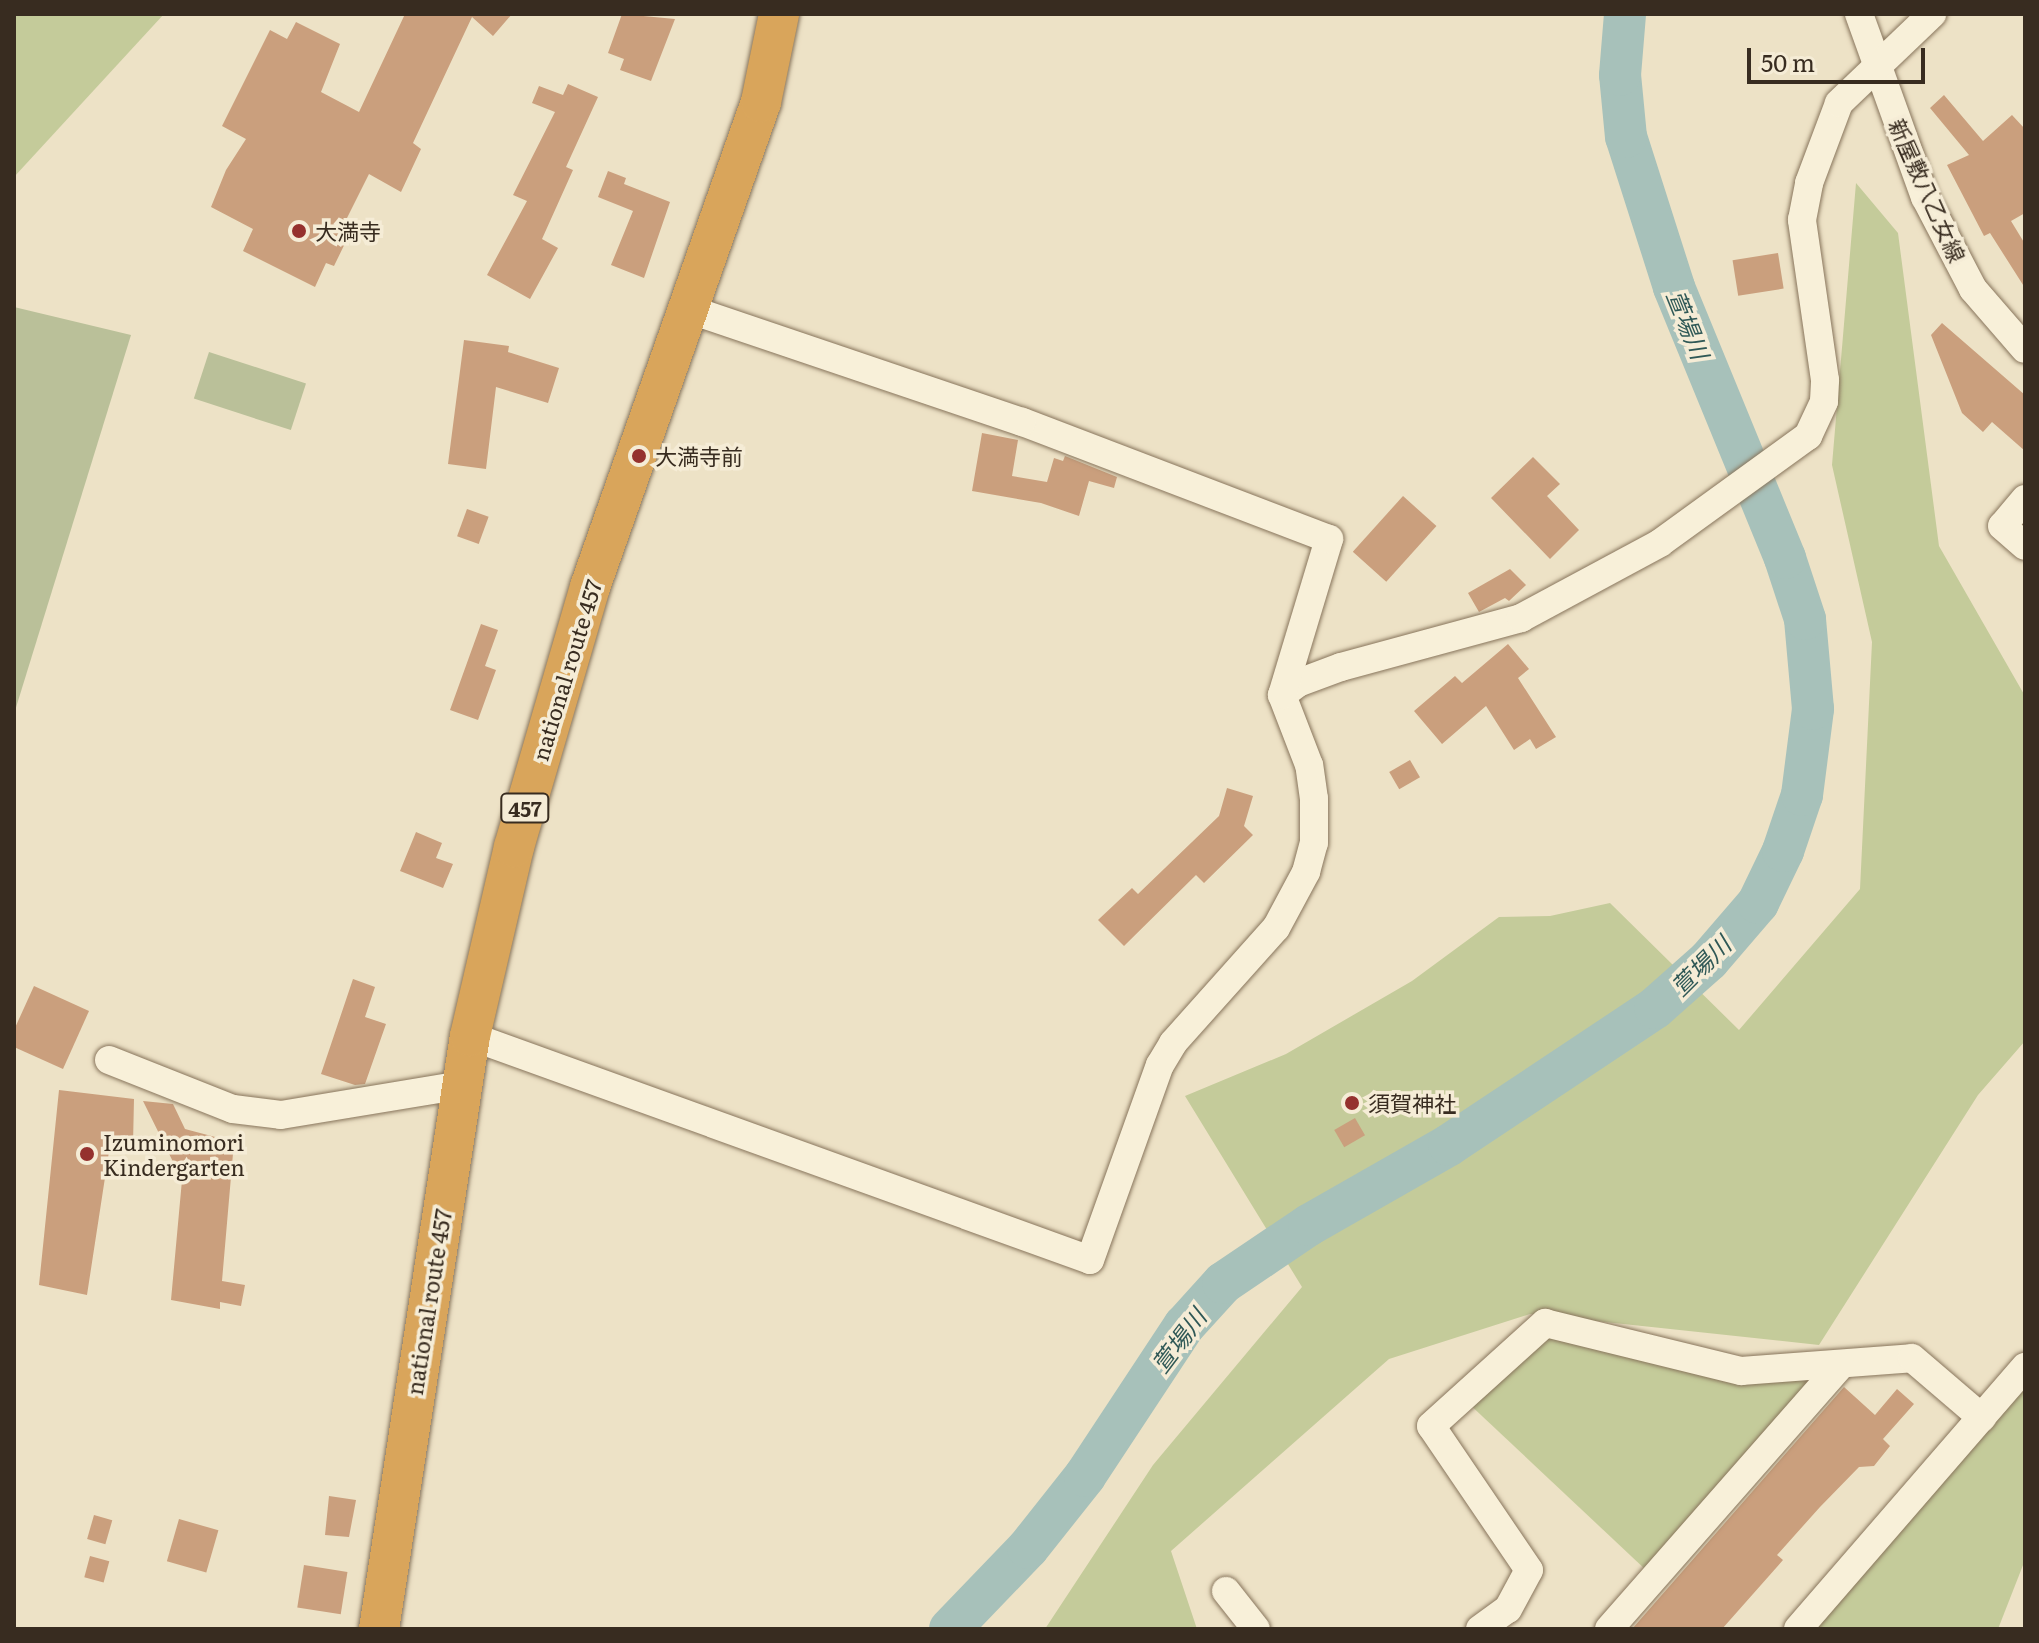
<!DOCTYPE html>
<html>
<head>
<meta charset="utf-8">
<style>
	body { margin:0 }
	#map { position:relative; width:2039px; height:1643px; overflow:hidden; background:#ede2c6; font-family:Literata,"Noto Sans JP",serif }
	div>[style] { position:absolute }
	.green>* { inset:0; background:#c4cb9a }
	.cemetery>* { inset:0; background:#bac099; transform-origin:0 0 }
	.river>* { height:42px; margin:-21px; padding:0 21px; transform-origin:21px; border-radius:21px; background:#a7c1ba }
	.building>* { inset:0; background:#ca9f7d; transform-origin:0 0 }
	.roads { filter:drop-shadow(0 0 2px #88755c) drop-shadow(0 0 2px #88755c) }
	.minor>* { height:28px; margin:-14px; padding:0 14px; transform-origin:14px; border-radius:14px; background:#f8f0d9 }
	.highway>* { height:40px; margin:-20px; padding:0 20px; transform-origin:20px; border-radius:20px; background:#d9a55b }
	.dots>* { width:22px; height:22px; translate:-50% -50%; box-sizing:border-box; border:4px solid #f5ecd6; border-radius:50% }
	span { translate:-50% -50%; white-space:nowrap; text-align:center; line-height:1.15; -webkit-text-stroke:7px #f5ecd6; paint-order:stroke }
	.shield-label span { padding:2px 6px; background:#f5ecd6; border:2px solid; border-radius:6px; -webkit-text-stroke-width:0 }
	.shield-label { font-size:20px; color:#382c20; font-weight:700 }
	.street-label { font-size:22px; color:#382c20 }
	.poi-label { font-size:22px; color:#382c20 }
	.left { translate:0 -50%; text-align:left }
	.water-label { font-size:24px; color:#2f5856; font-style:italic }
	.frame { position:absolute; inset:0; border:16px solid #382c20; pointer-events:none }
	.scale { position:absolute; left:1747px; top:48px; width:178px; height:36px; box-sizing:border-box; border:4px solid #382c20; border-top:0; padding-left:10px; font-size:24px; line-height:28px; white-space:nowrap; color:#382c20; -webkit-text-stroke:6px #f5ecd6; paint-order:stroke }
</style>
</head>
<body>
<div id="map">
	<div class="green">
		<div style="clip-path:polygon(14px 14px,164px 14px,14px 177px)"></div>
		<div style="clip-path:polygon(1856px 183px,1898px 233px,1939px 546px,2025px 696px,2025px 1041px,1978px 1095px,1819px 1345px,1530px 1314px,1389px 1359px,1171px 1551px,1197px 1629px,1045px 1629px,1153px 1465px,1302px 1287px,1185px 1096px,1286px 1054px,1412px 981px,1499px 917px,1550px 916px,1610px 903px,1739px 1030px,1860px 889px,1872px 642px,1832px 465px)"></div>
		<div style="clip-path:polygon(1545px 1331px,1824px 1370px,1647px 1571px,1466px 1401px)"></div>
		<div style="clip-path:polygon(2025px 1380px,2025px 1560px,1998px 1629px,1808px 1629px)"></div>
	</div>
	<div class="cemetery">
		<div style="clip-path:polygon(14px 307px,131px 335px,14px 714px)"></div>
		<div style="left:209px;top:352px;width:102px;height:49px;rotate:18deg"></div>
	</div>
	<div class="river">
		<div style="left:950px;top:1629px;width:112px;rotate:-46.1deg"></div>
		<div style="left:1028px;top:1548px;width:92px;rotate:-51.6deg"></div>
		<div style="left:1085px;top:1476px;width:180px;rotate:-56.6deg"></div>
		<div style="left:1184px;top:1326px;width:58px;rotate:-47.8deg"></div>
		<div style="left:1223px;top:1283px;width:104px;rotate:-34deg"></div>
		<div style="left:1309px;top:1225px;width:161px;rotate:-29.7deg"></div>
		<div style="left:1449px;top:1145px;width:247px;rotate:-33.6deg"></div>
		<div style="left:1655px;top:1008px;width:72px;rotate:-41.6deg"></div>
		<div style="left:1709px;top:960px;width:75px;rotate:-49.3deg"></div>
		<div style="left:1758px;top:903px;width:58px;rotate:-64.3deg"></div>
		<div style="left:1783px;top:851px;width:59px;rotate:-71.3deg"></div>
		<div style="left:1802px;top:795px;width:87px;rotate:-82.7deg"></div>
		<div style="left:1813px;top:709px;width:90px;rotate:-95.1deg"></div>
		<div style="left:1805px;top:619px;width:64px;rotate:-108.2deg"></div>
		<div style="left:1785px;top:558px;width:293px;rotate:-112.3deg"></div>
		<div style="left:1674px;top:287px;width:157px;rotate:-107.7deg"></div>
		<div style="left:1626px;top:137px;width:62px;rotate:-95.5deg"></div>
		<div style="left:1620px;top:75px;width:61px;rotate:-85.3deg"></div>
	</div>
	<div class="building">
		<div style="clip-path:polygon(405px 14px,512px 14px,493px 36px,472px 17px,413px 143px,421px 149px,401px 192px,369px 174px,344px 224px,352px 229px,334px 266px,326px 263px,315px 287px,243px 251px,253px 229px,211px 207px,226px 170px,246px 139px,222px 126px,270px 30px,287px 39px,296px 22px,340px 44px,321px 92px,359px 112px)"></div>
		<div style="clip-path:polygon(622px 14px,675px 19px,651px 81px,620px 70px,624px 59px,608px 53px)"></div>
		<div style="clip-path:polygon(568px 84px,598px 97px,566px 167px,573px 170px,542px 239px,558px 248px,530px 299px,487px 275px,527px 201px,513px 195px,555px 112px,532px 103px,539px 86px,563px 95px)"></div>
		<div style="clip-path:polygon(1944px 95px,1983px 141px,2012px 115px,2025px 129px,2025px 213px,2011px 221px,2025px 244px,2025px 288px,1990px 233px,1984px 236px,1947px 165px,1969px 155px,1930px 108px)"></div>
		<div style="clip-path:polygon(608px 171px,626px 178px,624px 184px,670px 202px,644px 278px,611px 265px,633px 211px,598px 197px)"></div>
		<div style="left:1778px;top:253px;width:36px;height:46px;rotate:81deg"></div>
		<div style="clip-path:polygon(1942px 323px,2025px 395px,2025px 451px,1992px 422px,1983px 432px,1962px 413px,1931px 335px)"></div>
		<div style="clip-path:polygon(464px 340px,509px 346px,508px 352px,559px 368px,548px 403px,496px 387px,486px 469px,448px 464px)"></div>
		<div style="clip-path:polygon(982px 433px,1018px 440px,1012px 476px,1047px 482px,1054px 458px,1063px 461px,1065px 456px,1117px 477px,1114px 488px,1089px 481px,1079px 516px,1041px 503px,972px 491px)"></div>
		<div style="clip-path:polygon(1533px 457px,1560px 484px,1547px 496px,1579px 530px,1550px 559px,1491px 498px)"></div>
		<div style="left:1403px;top:496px;width:45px;height:75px;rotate:42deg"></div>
		<div style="left:467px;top:509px;width:23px;height:29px;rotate:20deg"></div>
		<div style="clip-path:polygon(1510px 569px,1526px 585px,1509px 601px,1505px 598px,1479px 612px,1468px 593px)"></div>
		<div style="clip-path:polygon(481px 624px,498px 630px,485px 666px,496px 670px,478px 720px,450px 710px)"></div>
		<div style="clip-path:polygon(1508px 644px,1529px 669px,1518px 678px,1556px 737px,1536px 749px,1530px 739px,1514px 750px,1486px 706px,1442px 744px,1414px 711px,1455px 676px,1462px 683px)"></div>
		<div style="left:1410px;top:760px;width:20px;height:24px;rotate:60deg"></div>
		<div style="clip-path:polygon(1227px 788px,1253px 796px,1244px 826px,1253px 835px,1204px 883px,1196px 875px,1124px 946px,1098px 920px,1132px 888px,1138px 894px,1219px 816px)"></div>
		<div style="clip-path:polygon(416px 832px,442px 843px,436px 858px,453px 864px,443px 888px,400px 871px)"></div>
		<div style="clip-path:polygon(353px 979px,375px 987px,365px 1017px,386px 1024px,365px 1084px,355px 1085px,321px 1074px)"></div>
		<div style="clip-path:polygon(34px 986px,89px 1011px,63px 1069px,14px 1047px,14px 1030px)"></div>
		<div style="clip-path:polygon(59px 1090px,134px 1099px,133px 1144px,110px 1145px,87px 1295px,39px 1285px)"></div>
		<div style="clip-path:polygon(143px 1101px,173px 1104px,185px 1129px,234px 1142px,222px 1281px,245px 1285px,241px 1306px,220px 1302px,220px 1309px,171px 1300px,182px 1180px)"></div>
		<div style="left:1355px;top:1118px;width:20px;height:24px;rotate:60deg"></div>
		<div style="clip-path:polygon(1844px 1387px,1875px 1415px,1897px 1389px,1914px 1404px,1883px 1439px,1890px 1446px,1874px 1466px,1859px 1467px,1820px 1507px,1777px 1555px,1783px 1560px,1722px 1629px,1632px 1629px)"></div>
		<div style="clip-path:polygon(329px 1496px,356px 1500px,349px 1537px,325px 1535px)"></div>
		<div style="left:94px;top:1515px;width:19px;height:25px;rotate:16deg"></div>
		<div style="left:179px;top:1519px;width:41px;height:44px;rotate:16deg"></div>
		<div style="left:90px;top:1556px;width:20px;height:22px;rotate:15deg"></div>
		<div style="left:304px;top:1565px;width:44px;height:43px;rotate:9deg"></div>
	</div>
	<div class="roads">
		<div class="minor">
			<div style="left:1859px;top:14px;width:195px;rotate:70.2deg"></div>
			<div style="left:1925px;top:197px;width:104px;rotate:62.4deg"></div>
			<div style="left:1973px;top:289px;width:79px;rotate:49.1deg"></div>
			<div style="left:2025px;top:499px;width:35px;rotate:130deg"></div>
			<div style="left:2002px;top:526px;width:30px;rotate:41deg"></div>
			<div style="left:1282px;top:695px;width:20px;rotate:-37deg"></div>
			<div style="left:1298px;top:683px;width:46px;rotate:-20.4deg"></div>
			<div style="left:1341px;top:667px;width:187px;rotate:-15.2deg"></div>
			<div style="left:1521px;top:618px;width:158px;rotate:-28.3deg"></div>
			<div style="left:1660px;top:543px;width:183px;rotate:-35.9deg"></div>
			<div style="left:1808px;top:436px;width:38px;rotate:-65deg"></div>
			<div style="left:1824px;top:401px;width:21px;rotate:-87deg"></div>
			<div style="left:1825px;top:380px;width:162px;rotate:-98.2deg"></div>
			<div style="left:1802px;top:220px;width:38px;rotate:-79deg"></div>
			<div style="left:1809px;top:183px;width:85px;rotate:-69.4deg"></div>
			<div style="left:1839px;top:103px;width:129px;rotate:-43.7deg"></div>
			<div style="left:470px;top:1036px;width:659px;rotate:19.86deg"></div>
			<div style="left:1090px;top:1260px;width:207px;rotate:-70.3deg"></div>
			<div style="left:1160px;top:1065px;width:26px;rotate:-59deg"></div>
			<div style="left:1173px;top:1043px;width:154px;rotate:-48.2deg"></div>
			<div style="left:1276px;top:928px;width:64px;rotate:-61.8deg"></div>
			<div style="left:1306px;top:872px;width:30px;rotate:-75deg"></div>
			<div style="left:1314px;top:843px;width:44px;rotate:-90deg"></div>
			<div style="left:1314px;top:799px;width:34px;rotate:-98deg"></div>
			<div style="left:1309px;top:765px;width:75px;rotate:-111.1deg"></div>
			<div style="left:1282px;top:695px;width:163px;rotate:-73.2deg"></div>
			<div style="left:1329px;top:539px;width:329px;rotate:-159.1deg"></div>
			<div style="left:1022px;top:422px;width:349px;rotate:-161.3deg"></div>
			<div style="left:109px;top:1060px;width:133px;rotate:21.6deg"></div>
			<div style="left:233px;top:1109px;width:48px;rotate:7.1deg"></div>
			<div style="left:281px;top:1115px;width:183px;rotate:-9.4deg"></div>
			<div style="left:1226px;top:1591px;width:48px;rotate:51.7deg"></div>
			<div style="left:1480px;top:1629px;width:34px;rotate:-36deg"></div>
			<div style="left:1508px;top:1609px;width:44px;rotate:-61.7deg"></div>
			<div style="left:1529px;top:1570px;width:174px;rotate:-124.2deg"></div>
			<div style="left:1431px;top:1426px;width:154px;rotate:-42.1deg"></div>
			<div style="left:1545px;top:1323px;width:202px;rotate:13.8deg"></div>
			<div style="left:1741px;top:1371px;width:171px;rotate:-4.3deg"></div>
			<div style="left:1912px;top:1358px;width:92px;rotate:40.6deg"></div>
			<div style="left:1609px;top:1629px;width:351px;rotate:-48.7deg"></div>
			<div style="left:1798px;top:1629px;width:347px;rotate:-49.1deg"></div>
		</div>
		<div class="highway">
			<div style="left:379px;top:1629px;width:600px;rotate:-81.28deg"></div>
			<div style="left:470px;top:1036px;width:194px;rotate:-76.9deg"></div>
			<div style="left:514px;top:847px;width:271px;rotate:-73.7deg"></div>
			<div style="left:590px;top:587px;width:514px;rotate:-70.58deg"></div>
			<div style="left:761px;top:102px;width:90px;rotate:-78.4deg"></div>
		</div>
	</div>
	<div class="dots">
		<div style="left:299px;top:231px;background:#95312e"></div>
		<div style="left:639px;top:456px;background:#95312e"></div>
		<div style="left:1352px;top:1103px;background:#95312e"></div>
		<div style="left:87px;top:1154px;background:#95312e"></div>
	</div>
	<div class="shield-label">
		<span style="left:525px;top:808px">457</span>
	</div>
	<div class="street-label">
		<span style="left:1928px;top:190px;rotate:66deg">新屋敷八乙女線</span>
		<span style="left:566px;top:670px;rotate:-73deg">national route 457</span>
		<span style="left:428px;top:1302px;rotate:-81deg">national route 457</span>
	</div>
	<div class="poi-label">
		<span class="left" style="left:315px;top:231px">大満寺</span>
		<span class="left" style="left:655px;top:456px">大満寺前</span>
		<span class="left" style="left:1368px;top:1103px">須賀神社</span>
		<span class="left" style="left:103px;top:1154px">Izuminomori<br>Kindergarten</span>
	</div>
	<div class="water-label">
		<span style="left:1689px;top:324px;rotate:68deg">萱場川</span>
		<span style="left:1700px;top:965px;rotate:-45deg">萱場川</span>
		<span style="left:1178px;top:1340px;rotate:-53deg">萱場川</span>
	</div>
	<div class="frame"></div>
	<div class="scale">50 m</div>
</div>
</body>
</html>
